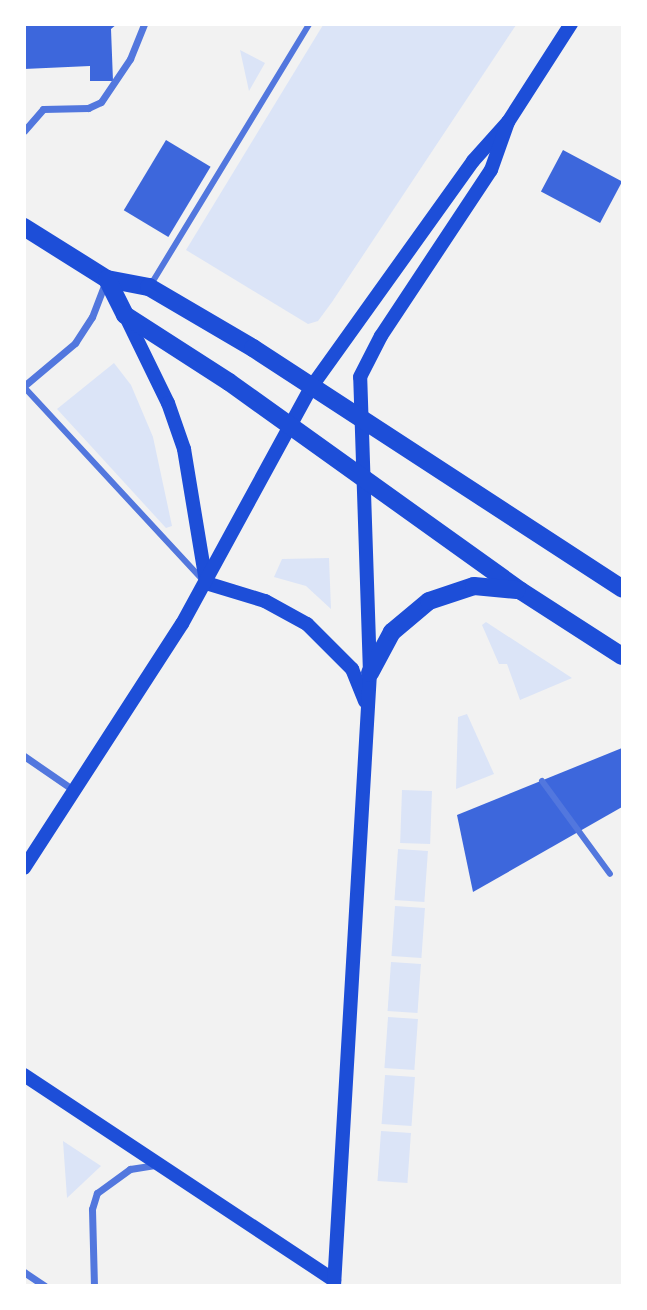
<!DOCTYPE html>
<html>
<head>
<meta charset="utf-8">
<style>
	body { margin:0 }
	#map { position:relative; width:647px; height:1310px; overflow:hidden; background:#f2f2f2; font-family:Helvetica,sans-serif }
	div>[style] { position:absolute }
	.green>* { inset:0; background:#dbe4f7; transform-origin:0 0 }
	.building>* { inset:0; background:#3d67dc; transform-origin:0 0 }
	.pedestrian>* { height:6px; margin:-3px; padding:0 3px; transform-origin:3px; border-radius:3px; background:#5277de }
	.minor>* { height:7px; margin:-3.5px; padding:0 3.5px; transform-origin:3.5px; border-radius:3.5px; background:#5277de }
	.secondary>* { height:14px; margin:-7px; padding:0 7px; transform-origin:7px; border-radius:7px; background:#1d4ed8 }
	.primary>* { height:18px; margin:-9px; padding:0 9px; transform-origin:9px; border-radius:9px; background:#1d4ed8 }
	span { translate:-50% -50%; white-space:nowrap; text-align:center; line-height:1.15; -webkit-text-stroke:5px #fff; paint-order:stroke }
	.frame { position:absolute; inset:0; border:26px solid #fff; pointer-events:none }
</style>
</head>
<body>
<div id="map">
	<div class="green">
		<div style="clip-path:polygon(323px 25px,516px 25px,332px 302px,318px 321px,308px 324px,186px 250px)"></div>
		<div style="clip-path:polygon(240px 50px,265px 63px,249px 91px)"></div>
		<div style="clip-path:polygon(114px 363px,131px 385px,153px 437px,172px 526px,166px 528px,57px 409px)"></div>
		<div style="clip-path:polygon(329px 558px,331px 609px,306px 586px,274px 577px,282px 559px)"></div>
		<div style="clip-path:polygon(486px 622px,572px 678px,520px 700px,507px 664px,499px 664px,482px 625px)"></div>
		<div style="clip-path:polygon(467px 714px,494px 774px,456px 789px,458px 717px)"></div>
		<div style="left:402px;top:790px;width:30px;height:53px;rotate:2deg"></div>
		<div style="left:398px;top:849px;width:30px;height:51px;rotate:4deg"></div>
		<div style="left:395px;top:906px;width:30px;height:50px;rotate:4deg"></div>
		<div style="left:391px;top:962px;width:30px;height:49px;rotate:4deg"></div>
		<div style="left:388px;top:1017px;width:30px;height:51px;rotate:4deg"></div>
		<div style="left:385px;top:1075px;width:30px;height:49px;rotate:4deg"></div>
		<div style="left:381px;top:1131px;width:30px;height:50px;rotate:4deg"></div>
		<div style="clip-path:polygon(63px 1141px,101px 1166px,67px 1198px)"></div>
	</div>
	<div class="building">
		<div style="clip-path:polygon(24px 24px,117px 24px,111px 29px,113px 81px,90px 81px,90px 66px,24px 69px)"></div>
		<div style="left:166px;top:140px;width:52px;height:82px;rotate:31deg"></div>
		<div style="left:563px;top:150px;width:67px;height:47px;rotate:28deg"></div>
		<div style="clip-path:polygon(622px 748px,622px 807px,473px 892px,457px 815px)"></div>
	</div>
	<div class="pedestrian">
		<div style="left:150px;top:286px;width:306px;rotate:-58.7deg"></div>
		<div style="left:24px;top:387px;width:260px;rotate:47.2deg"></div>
		<div style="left:542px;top:781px;width:115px;rotate:53.8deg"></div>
	</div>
	<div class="minor">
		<div style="left:24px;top:131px;width:29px;rotate:-49deg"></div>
		<div style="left:43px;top:109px;width:45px;rotate:-1.3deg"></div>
		<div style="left:88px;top:108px;width:14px;rotate:-25deg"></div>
		<div style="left:101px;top:102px;width:52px;rotate:-56deg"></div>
		<div style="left:130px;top:59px;width:38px;rotate:-68deg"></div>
		<div style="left:24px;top:386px;width:67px;rotate:-40.1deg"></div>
		<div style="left:75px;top:343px;width:31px;rotate:-57deg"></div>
		<div style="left:92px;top:317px;width:39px;rotate:-69deg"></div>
		<div style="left:24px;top:756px;width:62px;rotate:34.5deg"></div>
		<div style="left:24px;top:1272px;width:25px;rotate:34deg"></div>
		<div style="left:94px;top:1286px;width:77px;rotate:-91.5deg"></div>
		<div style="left:92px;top:1209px;width:17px;rotate:-73deg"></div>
		<div style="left:97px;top:1193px;width:41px;rotate:-36deg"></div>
		<div style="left:130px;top:1169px;width:25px;rotate:-9deg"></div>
	</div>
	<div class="secondary">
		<div style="left:125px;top:315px;width:98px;rotate:64deg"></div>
		<div style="left:168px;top:403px;width:49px;rotate:70.8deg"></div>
		<div style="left:184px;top:449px;width:135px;rotate:80.6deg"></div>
		<div style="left:206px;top:583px;width:62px;rotate:17deg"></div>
		<div style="left:265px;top:601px;width:48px;rotate:28.7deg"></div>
		<div style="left:307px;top:624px;width:64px;rotate:45deg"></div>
		<div style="left:352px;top:669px;width:35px;rotate:68deg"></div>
		<div style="left:24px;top:868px;width:291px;rotate:-57.1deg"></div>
		<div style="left:182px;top:624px;width:271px;rotate:-61.4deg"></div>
		<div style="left:312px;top:386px;width:277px;rotate:-54.4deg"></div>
		<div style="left:473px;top:161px;width:52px;rotate:-48.1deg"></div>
		<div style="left:508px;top:122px;width:117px;rotate:-57.3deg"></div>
		<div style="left:24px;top:1075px;width:372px;rotate:33.5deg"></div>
		<div style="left:334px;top:1286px;width:614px;rotate:-86.64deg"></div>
		<div style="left:370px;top:673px;width:296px;rotate:-91.9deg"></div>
		<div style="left:360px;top:377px;width:46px;rotate:-62.9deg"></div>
		<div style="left:381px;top:336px;width:199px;rotate:-56.5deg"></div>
		<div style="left:491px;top:170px;width:51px;rotate:-70.5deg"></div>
	</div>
	<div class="primary">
		<div style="left:24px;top:227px;width:98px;rotate:32.1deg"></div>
		<div style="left:107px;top:279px;width:43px;rotate:10.8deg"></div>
		<div style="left:149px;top:287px;width:121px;rotate:30.4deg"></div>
		<div style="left:253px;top:348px;width:441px;rotate:33.1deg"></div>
		<div style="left:107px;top:279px;width:40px;rotate:63.4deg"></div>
		<div style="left:125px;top:315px;width:124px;rotate:32.8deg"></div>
		<div style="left:229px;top:382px;width:359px;rotate:35.6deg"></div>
		<div style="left:521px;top:591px;width:120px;rotate:32.8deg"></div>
		<div style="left:370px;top:673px;width:47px;rotate:-61.8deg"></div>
		<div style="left:392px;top:632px;width:48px;rotate:-40deg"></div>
		<div style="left:429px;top:601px;width:47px;rotate:-18.4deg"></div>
		<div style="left:474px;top:586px;width:43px;rotate:5.3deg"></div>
	</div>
	<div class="frame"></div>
</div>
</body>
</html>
